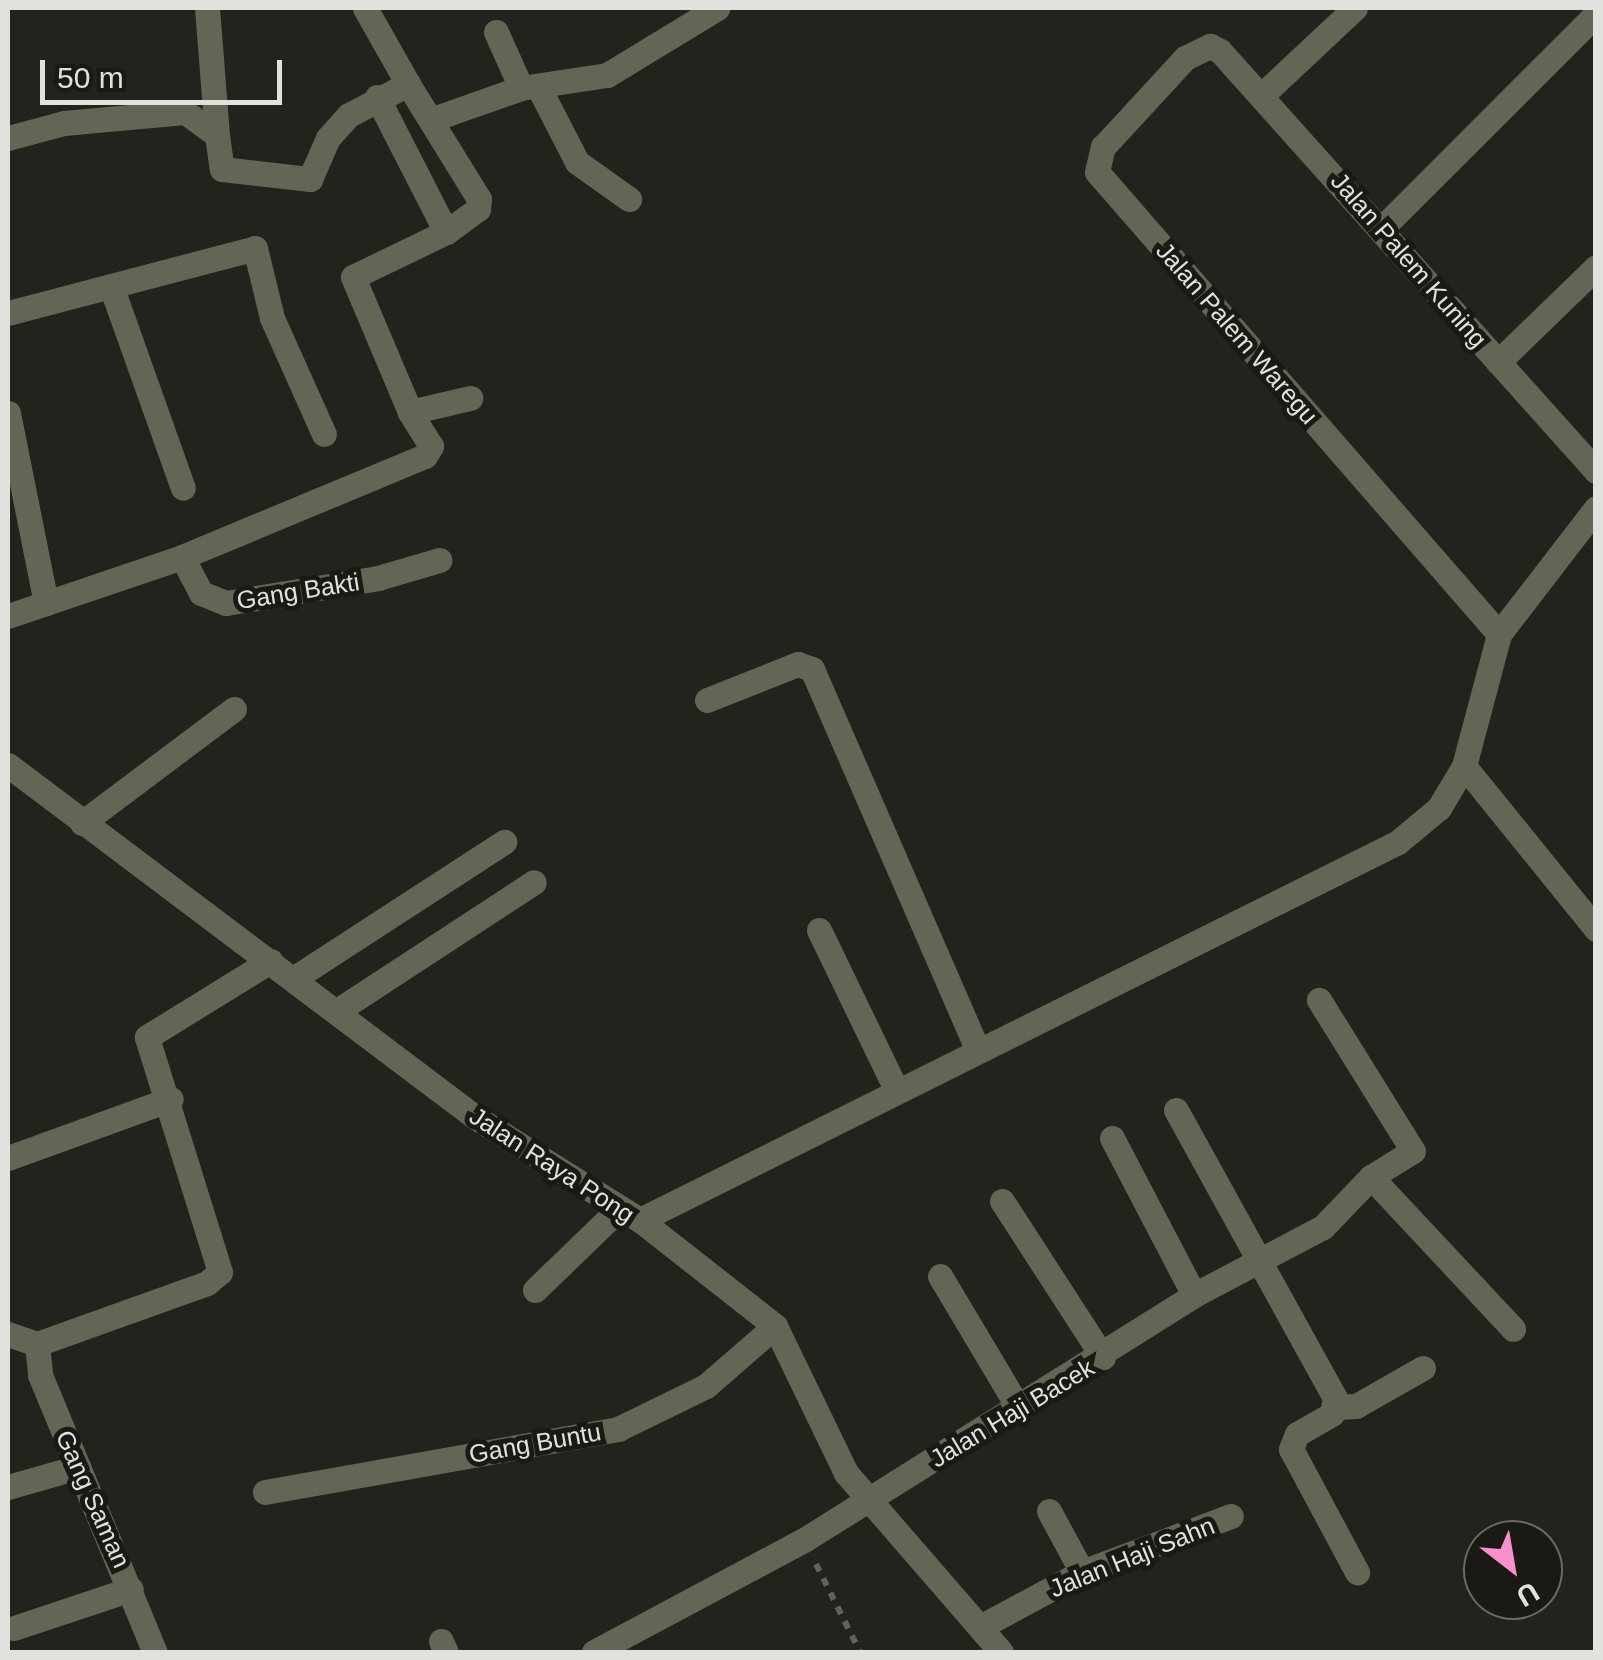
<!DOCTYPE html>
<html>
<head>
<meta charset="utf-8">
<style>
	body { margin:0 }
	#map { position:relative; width:1603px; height:1660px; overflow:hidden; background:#24221d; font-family:Helvetica,sans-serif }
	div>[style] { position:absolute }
	.path>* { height:6px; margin-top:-3px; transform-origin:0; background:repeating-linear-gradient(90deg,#62615c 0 8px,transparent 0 16px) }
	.minor>* { height:25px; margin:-12.5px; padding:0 12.5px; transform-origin:12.5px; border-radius:12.5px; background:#646554 }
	span { translate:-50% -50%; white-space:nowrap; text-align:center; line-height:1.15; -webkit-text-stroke:10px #1b1914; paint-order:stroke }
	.street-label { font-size:25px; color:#e2e1dd }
	.frame { position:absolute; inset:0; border:10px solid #e2e1dd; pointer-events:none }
	.north { position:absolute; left:1463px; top:1520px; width:100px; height:100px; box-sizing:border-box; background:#1b1914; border:2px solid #6b6964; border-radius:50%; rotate:149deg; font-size:28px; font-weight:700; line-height:40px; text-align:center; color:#e2e1dd }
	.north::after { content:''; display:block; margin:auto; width:35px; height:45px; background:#f790cd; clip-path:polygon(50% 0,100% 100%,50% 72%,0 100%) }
	.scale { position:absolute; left:40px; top:60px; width:242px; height:45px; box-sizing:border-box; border:5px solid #e2e1dd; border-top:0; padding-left:12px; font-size:30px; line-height:35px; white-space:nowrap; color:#e2e1dd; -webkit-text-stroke:8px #1b1914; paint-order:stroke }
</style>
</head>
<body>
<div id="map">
	<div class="path">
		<div style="left:816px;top:1564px;width:98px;rotate:63.4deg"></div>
	</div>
	<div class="minor">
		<div style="left:207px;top:8px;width:127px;rotate:85.5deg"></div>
		<div style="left:496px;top:32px;width:61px;rotate:65.9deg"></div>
		<div style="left:408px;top:84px;width:135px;rotate:58.3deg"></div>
		<div style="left:479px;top:199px;width:10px;rotate:96deg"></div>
		<div style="left:478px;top:209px;width:39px;rotate:144deg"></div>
		<div style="left:446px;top:232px;width:103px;rotate:154.2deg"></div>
		<div style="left:353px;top:277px;width:147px;rotate:67.1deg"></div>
		<div style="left:539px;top:88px;width:83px;rotate:62.8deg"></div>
		<div style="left:577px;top:162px;width:64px;rotate:35.4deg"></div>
		<div style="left:1262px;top:95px;width:127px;rotate:-43.1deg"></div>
		<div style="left:377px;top:97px;width:152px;rotate:62.9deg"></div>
		<div style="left:433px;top:119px;width:93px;rotate:-19.4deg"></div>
		<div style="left:521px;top:88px;width:87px;rotate:-8.6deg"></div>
		<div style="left:607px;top:75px;width:129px;rotate:-31.3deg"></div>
		<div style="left:8px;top:138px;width:58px;rotate:-15deg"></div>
		<div style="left:64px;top:123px;width:121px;rotate:-5.2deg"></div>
		<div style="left:185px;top:112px;width:39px;rotate:36deg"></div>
		<div style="left:217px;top:135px;width:34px;rotate:82deg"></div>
		<div style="left:222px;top:169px;width:89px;rotate:6.5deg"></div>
		<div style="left:310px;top:179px;width:45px;rotate:-66.3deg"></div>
		<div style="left:328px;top:138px;width:31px;rotate:-48deg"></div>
		<div style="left:349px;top:115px;width:67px;rotate:-27.7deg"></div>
		<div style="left:408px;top:84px;width:87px;rotate:-119.5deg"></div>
		<div style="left:1382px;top:228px;width:303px;rotate:-45deg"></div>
		<div style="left:111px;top:286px;width:214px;rotate:70.4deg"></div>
		<div style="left:8px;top:313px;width:255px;rotate:-14.7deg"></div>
		<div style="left:255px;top:248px;width:72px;rotate:76.3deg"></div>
		<div style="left:272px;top:318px;width:127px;rotate:65.9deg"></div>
		<div style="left:1498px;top:362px;width:136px;rotate:-44.1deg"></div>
		<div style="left:8px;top:413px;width:194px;rotate:78.7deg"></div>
		<div style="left:182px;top:557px;width:41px;rotate:62.2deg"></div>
		<div style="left:201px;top:593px;width:27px;rotate:22deg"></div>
		<div style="left:226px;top:603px;width:154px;rotate:-9.3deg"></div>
		<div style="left:378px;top:578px;width:64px;rotate:-16.4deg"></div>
		<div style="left:8px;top:616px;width:184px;rotate:-18.7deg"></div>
		<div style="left:182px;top:557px;width:263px;rotate:-22.6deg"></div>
		<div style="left:425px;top:456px;width:12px;rotate:-59deg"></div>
		<div style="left:431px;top:446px;width:40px;rotate:-122deg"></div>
		<div style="left:410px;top:412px;width:62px;rotate:-13.1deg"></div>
		<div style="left:1499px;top:634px;width:612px;rotate:-131.03deg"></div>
		<div style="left:1097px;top:172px;width:26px;rotate:-77deg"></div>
		<div style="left:1103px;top:147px;width:121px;rotate:-47.3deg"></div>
		<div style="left:1185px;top:58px;width:28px;rotate:-26deg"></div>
		<div style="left:1210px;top:46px;width:11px;rotate:27deg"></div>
		<div style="left:1220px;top:51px;width:564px;rotate:48.16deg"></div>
		<div style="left:707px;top:700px;width:98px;rotate:-21.6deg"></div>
		<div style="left:798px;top:664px;width:15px;rotate:20deg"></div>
		<div style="left:812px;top:669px;width:416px;rotate:66.5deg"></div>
		<div style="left:8px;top:765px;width:585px;rotate:37.01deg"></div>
		<div style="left:475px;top:1117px;width:195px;rotate:32deg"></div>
		<div style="left:640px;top:1220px;width:172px;rotate:38.1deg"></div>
		<div style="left:775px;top:1326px;width:163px;rotate:64.2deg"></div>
		<div style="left:846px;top:1473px;width:237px;rotate:49.1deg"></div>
		<div style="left:1464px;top:766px;width:210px;rotate:51deg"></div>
		<div style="left:82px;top:823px;width:190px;rotate:-36.9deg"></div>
		<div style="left:819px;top:930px;width:179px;rotate:64.2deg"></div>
		<div style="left:293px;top:979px;width:252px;rotate:-33deg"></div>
		<div style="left:337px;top:1011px;width:235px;rotate:-33.2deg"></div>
		<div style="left:1176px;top:1110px;width:329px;rotate:61.1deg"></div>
		<div style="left:1335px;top:1398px;width:16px;rotate:101deg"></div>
		<div style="left:1332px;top:1414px;width:40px;rotate:150.3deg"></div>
		<div style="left:1297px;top:1434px;width:16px;rotate:112deg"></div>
		<div style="left:1291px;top:1449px;width:140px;rotate:61.8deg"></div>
		<div style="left:1112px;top:1138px;width:177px;rotate:62.4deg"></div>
		<div style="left:8px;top:1158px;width:173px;rotate:-19.9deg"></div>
		<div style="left:1371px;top:1177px;width:208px;rotate:46.9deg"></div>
		<div style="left:1002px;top:1201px;width:186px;rotate:57.1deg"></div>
		<div style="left:640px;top:1220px;width:847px;rotate:-26.5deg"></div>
		<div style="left:1398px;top:842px;width:53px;rotate:-39.7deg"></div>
		<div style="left:1439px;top:808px;width:49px;rotate:-59.2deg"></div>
		<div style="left:1464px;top:766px;width:137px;rotate:-75.1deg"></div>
		<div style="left:1499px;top:634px;width:159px;rotate:-52.4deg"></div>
		<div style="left:940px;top:1276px;width:156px;rotate:59.2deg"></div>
		<div style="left:535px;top:1290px;width:118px;rotate:-44deg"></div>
		<div style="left:8px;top:1334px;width:31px;rotate:19deg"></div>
		<div style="left:37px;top:1344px;width:181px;rotate:-19.7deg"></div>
		<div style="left:207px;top:1283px;width:17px;rotate:-40deg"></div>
		<div style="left:220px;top:1272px;width:246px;rotate:-107.3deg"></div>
		<div style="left:147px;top:1037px;width:145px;rotate:-31.7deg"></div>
		<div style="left:37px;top:1344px;width:31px;rotate:84deg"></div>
		<div style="left:40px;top:1375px;width:300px;rotate:67.5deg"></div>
		<div style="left:1337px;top:1407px;width:19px;rotate:-3deg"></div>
		<div style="left:1356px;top:1406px;width:77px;rotate:-29.6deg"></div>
		<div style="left:8px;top:1487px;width:73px;rotate:-15.9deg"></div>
		<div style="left:265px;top:1492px;width:359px;rotate:-10.1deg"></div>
		<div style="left:618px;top:1429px;width:98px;rotate:-26deg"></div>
		<div style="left:706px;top:1386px;width:91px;rotate:-41deg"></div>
		<div style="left:1049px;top:1511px;width:69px;rotate:61.6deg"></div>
		<div style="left:980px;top:1627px;width:116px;rotate:-28.3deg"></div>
		<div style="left:1082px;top:1572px;width:159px;rotate:-20.6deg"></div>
		<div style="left:14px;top:1628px;width:123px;rotate:-18.4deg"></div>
		<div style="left:441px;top:1641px;width:12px;rotate:66deg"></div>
		<div style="left:594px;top:1652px;width:238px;rotate:-28.1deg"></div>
		<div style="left:804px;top:1540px;width:461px;rotate:-32.1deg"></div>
		<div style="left:1194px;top:1295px;width:146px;rotate:-27.8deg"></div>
		<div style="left:1323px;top:1227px;width:69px;rotate:-46.2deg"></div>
		<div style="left:1371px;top:1177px;width:49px;rotate:-31.8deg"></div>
		<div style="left:1413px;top:1151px;width:178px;rotate:-121.9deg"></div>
	</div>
	<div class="street-label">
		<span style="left:1409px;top:260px;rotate:49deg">Jalan Palem Kuning</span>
		<span style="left:1237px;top:333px;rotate:49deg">Jalan Palem Waregu</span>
		<span style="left:298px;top:591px;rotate:-9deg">Gang Bakti</span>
		<span style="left:552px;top:1165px;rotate:33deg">Jalan Raya Pong</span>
		<span style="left:1012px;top:1413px;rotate:-31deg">Jalan Haji Bacek</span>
		<span style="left:535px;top:1443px;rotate:-10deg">Gang Buntu</span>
		<span style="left:93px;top:1499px;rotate:66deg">Gang Saman</span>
		<span style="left:1132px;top:1557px;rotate:-22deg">Jalan Haji Sahn</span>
	</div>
	<div class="frame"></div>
	<div class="north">U</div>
	<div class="scale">50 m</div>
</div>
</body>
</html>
